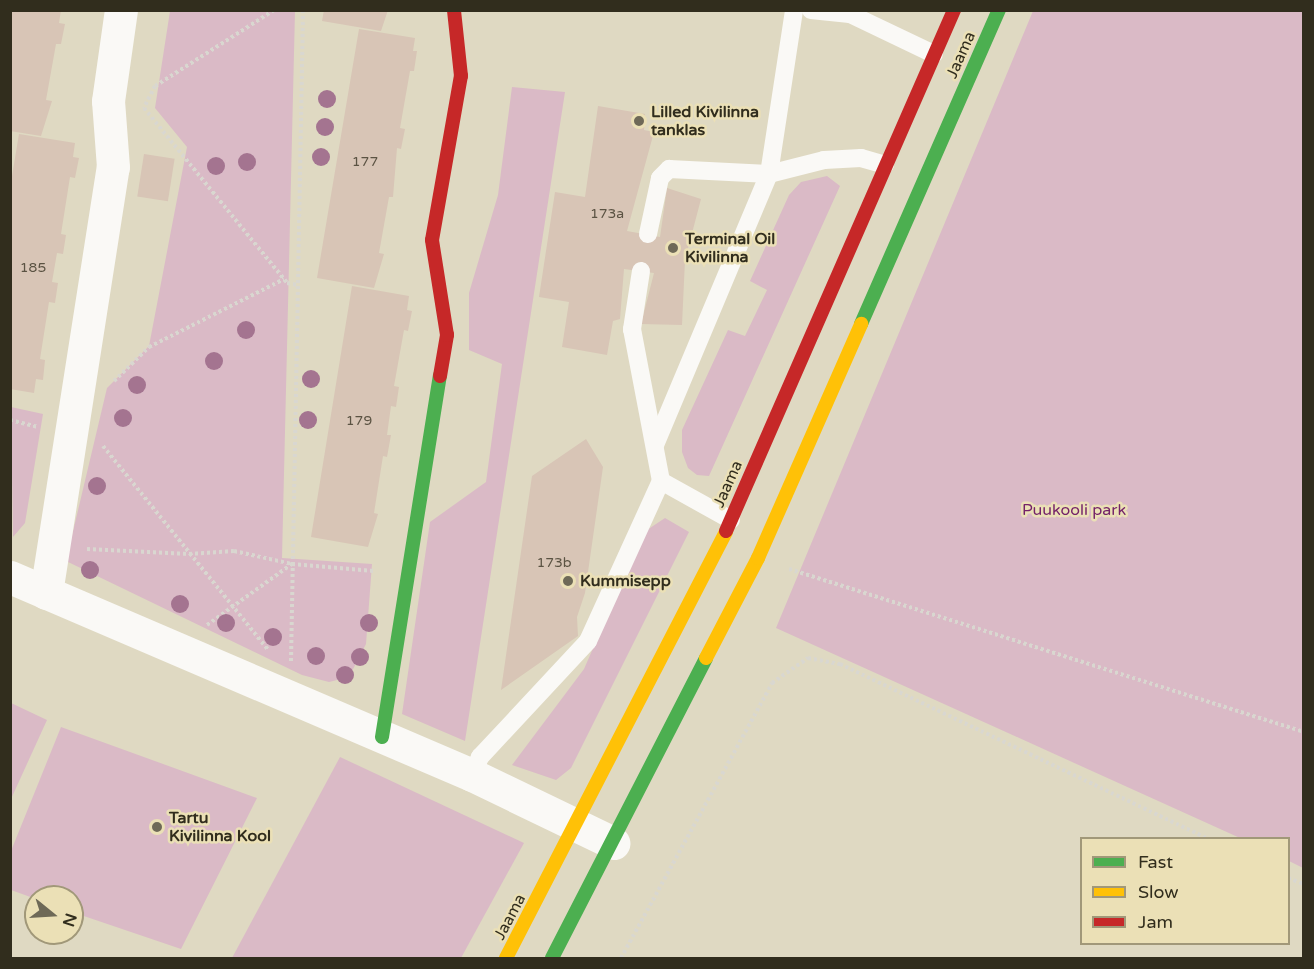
<!DOCTYPE html>
<style>
body{margin:0}
#map{position:relative;width:1314px;height:969px;overflow:hidden;background:#dfd9c2;font-family:"Varela Round",sans-serif}
div>[style]{position:absolute}
.green>*{inset:0;background:#dabac6}
.building>*{inset:0;background:#d8c5b6;transform-origin:0 0}
.path>*{height:4px;margin-top:-2px;transform-origin:0;background:repeating-linear-gradient(90deg,#d9d7d0 0 3px,transparent 0 6px)}
.lane>*{height:18px;margin:-9px;padding:0 9px;transform-origin:9px;border-radius:9px;background:#faf9f6}
.street>*{height:33px;margin:-16.5px;padding:0 16.5px;transform-origin:16.5px;border-radius:16.5px;background:#faf9f6}
.fast>*{height:14px;margin:-7px;padding:0 7px;transform-origin:7px;border-radius:7px;background:#4caf50}
.slow>*{height:14px;margin:-7px;padding:0 7px;transform-origin:7px;border-radius:7px;background:#ffc107}
.jam>*{height:14px;margin:-7px;padding:0 7px;transform-origin:7px;border-radius:7px;background:#c62828}
.trees>*{width:18px;height:18px;margin:-9px;border-radius:50%;background:#a47490}
.dots>*{width:16px;height:16px;translate:-50% -50%;box-sizing:border-box;border:3px solid #ebe0b6;border-radius:50%}
span{translate:-50% -50%;white-space:nowrap;text-align:center;line-height:1.15;-webkit-text-stroke:5px #ebe0b6;paint-order:stroke}
.number-label{font-size:14px;color:#5b5343}
.number-label span{-webkit-text-stroke-width:0}
.street-label{font-size:16px;color:#312d1d}
.poi-label{font-size:16px;color:#312d1d;font-weight:700}
.left{translate:0 -50%;text-align:left}
.park-label{font-size:16px;color:#742268}
.frame{position:absolute;inset:0;border:12px solid #312d1d;pointer-events:none}
.legend{position:absolute;left:1080px;top:837px;width:210px;height:108px;box-sizing:border-box;background:#ebe0b6;border:2px solid #a19879;margin:0;padding:8px 10px;list-style:none;font-size:18px;color:#312d1d}
.legend li{display:flex;align-items:center;gap:12px;height:30px}
.legend b{width:30px;border:2px solid #a19879}
.north{position:absolute;left:24px;top:885px;width:60px;height:60px;box-sizing:border-box;background:#ebe0b6;border:2px solid #a19879;border-radius:50%;rotate:108deg;font-size:16px;font-weight:700;line-height:24px;text-align:center;color:#312d1d}
.north::after{content:'';display:block;margin:auto;width:21px;height:27px;background:#6e6957;clip-path:polygon(50% 0,100% 100%,50% 72%,0 100%)}
</style>
<div id="map">
<div class="green">
<i style="clip-path:polygon(170px 11px,295px 11px,282px 558px,372px 564px,366px 644px,349px 677px,329px 682px,302px 675px,66px 561px,107px 388px,149px 346px,187px 147px,155px 108px)"></i>
<i style="clip-path:polygon(1033px 11px,1303px 11px,1303px 868px,1289px 861px,1288px 838px,1240px 838px,776px 628px)"></i>
<i style="clip-path:polygon(512px 87px,565px 92px,465px 741px,402px 714px,430px 522px,486px 482px,502px 364px,469px 350px,469px 293px,498px 195px)"></i>
<i style="clip-path:polygon(827px 176px,840px 186px,709px 476px,697px 475px,688px 468px,682px 452px,682px 430px,728px 330px,745px 336px,767px 290px,750px 281px,789px 195px,801px 182px)"></i>
<i style="clip-path:polygon(11px 407px,43px 414px,25px 523px,13px 537px)"></i>
<i style="clip-path:polygon(665px 518px,689px 532px,571px 768px,556px 780px,512px 765px,584px 669px,644px 532px)"></i>
<i style="clip-path:polygon(11px 703px,47px 720px,11px 799px,10px 799px)"></i>
<i style="clip-path:polygon(61px 727px,257px 798px,181px 949px,72px 912px,72px 897px,36px 899px,11px 890px,11px 851px)"></i>
<i style="clip-path:polygon(340px 757px,524px 843px,461px 958px,232px 958px)"></i>
</div>
<div class="building">
<i style="clip-path:polygon(10px 10px,61px 10px,59px 23px,65px 24px,61px 44px,56px 44px,46px 100px,52px 101px,41px 136px,10px 131px)"></i>
<i style="clip-path:polygon(324px 10px,388px 10px,381px 31px,322px 21px)"></i>
<i style="clip-path:polygon(359px 29px,415px 38px,413px 51px,417px 51px,414px 71px,410px 71px,400px 128px,405px 129px,401px 149px,397px 148px,393px 197px,389px 197px,379px 253px,384px 254px,374px 288px,317px 278px)"></i>
<i style="clip-path:polygon(598px 106px,645px 114px,644px 130px,654px 132px,627px 231px,660px 237px,667px 188px,701px 199px,685px 260px,682px 325px,641px 324px,654px 273px,624px 269px,620px 319px,613px 321px,607px 355px,562px 347px,569px 302px,539px 297px,555px 192px,585px 197px)"></i>
<i style="clip-path:polygon(19px 134px,75px 143px,73px 157px,79px 158px,75px 178px,70px 177px,61px 234px,66px 235px,63px 254px,57px 253px,52px 282px,58px 283px,55px 303px,49px 302px,40px 359px,45px 360px,43px 380px,36px 379px,34px 393px,10px 389px,10px 188px)"></i>
<i style="left:144px;top:154px;width:31px;height:43px;rotate:9deg"></i>
<i style="clip-path:polygon(352px 286px,409px 296px,407px 310px,412px 311px,408px 331px,404px 330px,394px 386px,399px 387px,396px 407px,391px 406px,387px 435px,391px 435px,387px 457px,383px 456px,374px 513px,378px 514px,368px 547px,311px 537px)"></i>
<i style="clip-path:polygon(586px 439px,603px 467px,585px 593px,577px 617px,578px 636px,501px 690px,532px 476px)"></i>
</div>
<div class="path">
<i style="left:274px;top:10px;width:141px;rotate:147.4deg"></i>
<i style="left:155px;top:86px;width:25px;rotate:117deg"></i>
<i style="left:144px;top:108px;width:226px;rotate:50.7deg"></i>
<i style="left:287px;top:283px;width:11px;rotate:10deg"></i>
<i style="left:114px;top:381px;width:49px;rotate:-44.2deg"></i>
<i style="left:149px;top:347px;width:151px;rotate:-26.7deg"></i>
<i style="left:10px;top:420px;width:29px;rotate:14deg"></i>
<i style="left:103px;top:446px;width:262px;rotate:51deg"></i>
<i style="left:87px;top:549px;width:102px;rotate:2.8deg"></i>
<i style="left:189px;top:554px;width:45px;rotate:-3.8deg"></i>
<i style="left:234px;top:551px;width:59px;rotate:12.6deg"></i>
<i style="left:789px;top:569px;width:540px;rotate:17.56deg"></i>
<i style="left:207px;top:625px;width:105px;rotate:-35.7deg"></i>
<i style="left:292px;top:564px;width:82px;rotate:4.9deg"></i>
<i style="left:291px;top:661px;width:651px;rotate:-88.94deg"></i>
<i style="left:1288px;top:878px;width:17px;rotate:21deg"></i>
<i style="left:621px;top:958px;width:314px;rotate:-61.2deg"></i>
<i style="left:772px;top:683px;width:44px;rotate:-34.8deg"></i>
<i style="left:808px;top:658px;width:33px;rotate:11deg"></i>
<i style="left:840px;top:664px;width:405px;rotate:25.4deg"></i>
</div>
<div class="lane">
<i style="left:811px;top:10px;width:39px;rotate:6deg"></i>
<i style="left:850px;top:14px;width:93px;rotate:25.5deg"></i>
<i style="left:648px;top:234px;width:57px;rotate:-77.9deg"></i>
<i style="left:660px;top:178px;width:13px;rotate:-45deg"></i>
<i style="left:669px;top:169px;width:100px;rotate:2.9deg"></i>
<i style="left:769px;top:174px;width:57px;rotate:-14.3deg"></i>
<i style="left:824px;top:160px;width:37px;rotate:-3deg"></i>
<i style="left:861px;top:158px;width:25px;rotate:16deg"></i>
<i style="left:641px;top:271px;width:59px;rotate:98.8deg"></i>
<i style="left:632px;top:329px;width:155px;rotate:79.2deg"></i>
<i style="left:661px;top:481px;width:80px;rotate:29.1deg"></i>
<i style="left:655px;top:445px;width:294px;rotate:-67.2deg"></i>
<i style="left:769px;top:174px;width:166px;rotate:-81.3deg"></i>
<i style="left:472px;top:775px;width:20px;rotate:-66deg"></i>
<i style="left:480px;top:757px;width:158px;rotate:-47deg"></i>
<i style="left:588px;top:641px;width:176px;rotate:-65.5deg"></i>
</div>
<div class="street">
<i style="left:10px;top:577px;width:503px;rotate:23.2deg"></i>
<i style="left:472px;top:775px;width:157px;rotate:25.7deg"></i>
<i style="left:46px;top:593px;width:431px;rotate:-81.1deg"></i>
<i style="left:113px;top:167px;width:66px;rotate:-94.3deg"></i>
<i style="left:108px;top:101px;width:92px;rotate:-81.9deg"></i>
</div>
<div class="fast">
<i style="left:861px;top:324px;width:343px;rotate:-66.3deg"></i>
<i style="left:382px;top:737px;width:366px;rotate:-80.9deg"></i>
<i style="left:552px;top:958px;width:337px;rotate:-62.8deg"></i>
</div>
<div class="slow">
<i style="left:706px;top:658px;width:113px;rotate:-62.5deg"></i>
<i style="left:758px;top:558px;width:256px;rotate:-66.2deg"></i>
<i style="left:506px;top:958px;width:480px;rotate:-62.7deg"></i>
</div>
<div class="jam">
<i style="left:440px;top:376px;width:42px;rotate:-80.3deg"></i>
<i style="left:447px;top:335px;width:96px;rotate:-99deg"></i>
<i style="left:432px;top:240px;width:167px;rotate:-80deg"></i>
<i style="left:461px;top:76px;width:66px;rotate:-96.1deg"></i>
<i style="left:726px;top:531px;width:569px;rotate:-66.36deg"></i>
</div>
<div class="trees">
<i style="left:327px;top:99px"></i>
<i style="left:325px;top:127px"></i>
<i style="left:321px;top:157px"></i>
<i style="left:247px;top:162px"></i>
<i style="left:216px;top:166px"></i>
<i style="left:246px;top:330px"></i>
<i style="left:214px;top:361px"></i>
<i style="left:311px;top:379px"></i>
<i style="left:137px;top:385px"></i>
<i style="left:123px;top:418px"></i>
<i style="left:308px;top:420px"></i>
<i style="left:97px;top:486px"></i>
<i style="left:90px;top:570px"></i>
<i style="left:180px;top:604px"></i>
<i style="left:226px;top:623px"></i>
<i style="left:369px;top:623px"></i>
<i style="left:273px;top:637px"></i>
<i style="left:316px;top:656px"></i>
<i style="left:360px;top:657px"></i>
<i style="left:345px;top:675px"></i>
</div>
<div class="dots">
<i style="left:639px;top:121px;background:#6e6957"></i>
<i style="left:673px;top:248px;background:#6e6957"></i>
<i style="left:568px;top:581px;background:#6e6957"></i>
<i style="left:157px;top:827px;background:#6e6957"></i>
</div>
<div class="number-label">
<span style="left:365px;top:162px">177</span>
<span style="left:607px;top:214px">173a</span>
<span style="left:33px;top:268px">185</span>
<span style="left:359px;top:421px">179</span>
<span style="left:554px;top:563px">173b</span>
</div>
<div class="street-label">
<span style="left:961px;top:55px;rotate:-66deg">Jaama</span>
<span style="left:728px;top:484px;rotate:-66deg">Jaama</span>
<span style="left:510px;top:917px;rotate:-62deg">Jaama</span>
</div>
<div class="poi-label">
<span class="left" style="left:651px;top:121px">Lilled Kivilinna<br>tanklas</span>
<span class="left" style="left:685px;top:248px">Terminal Oil<br>Kivilinna</span>
<span class="left" style="left:580px;top:581px">Kummisepp</span>
<span class="left" style="left:169px;top:827px">Tartu<br>Kivilinna Kool</span>
</div>
<div class="park-label">
<span style="left:1074px;top:510px">Puukooli park</span>
</div>
<div class="frame"></div>
<ul class="legend">
<li><b style="height:8px;background:#4caf50"></b>Fast</li>
<li><b style="height:8px;background:#ffc107"></b>Slow</li>
<li><b style="height:8px;background:#c62828"></b>Jam</li>
</ul>
<div class="north">N</div>
</div>
